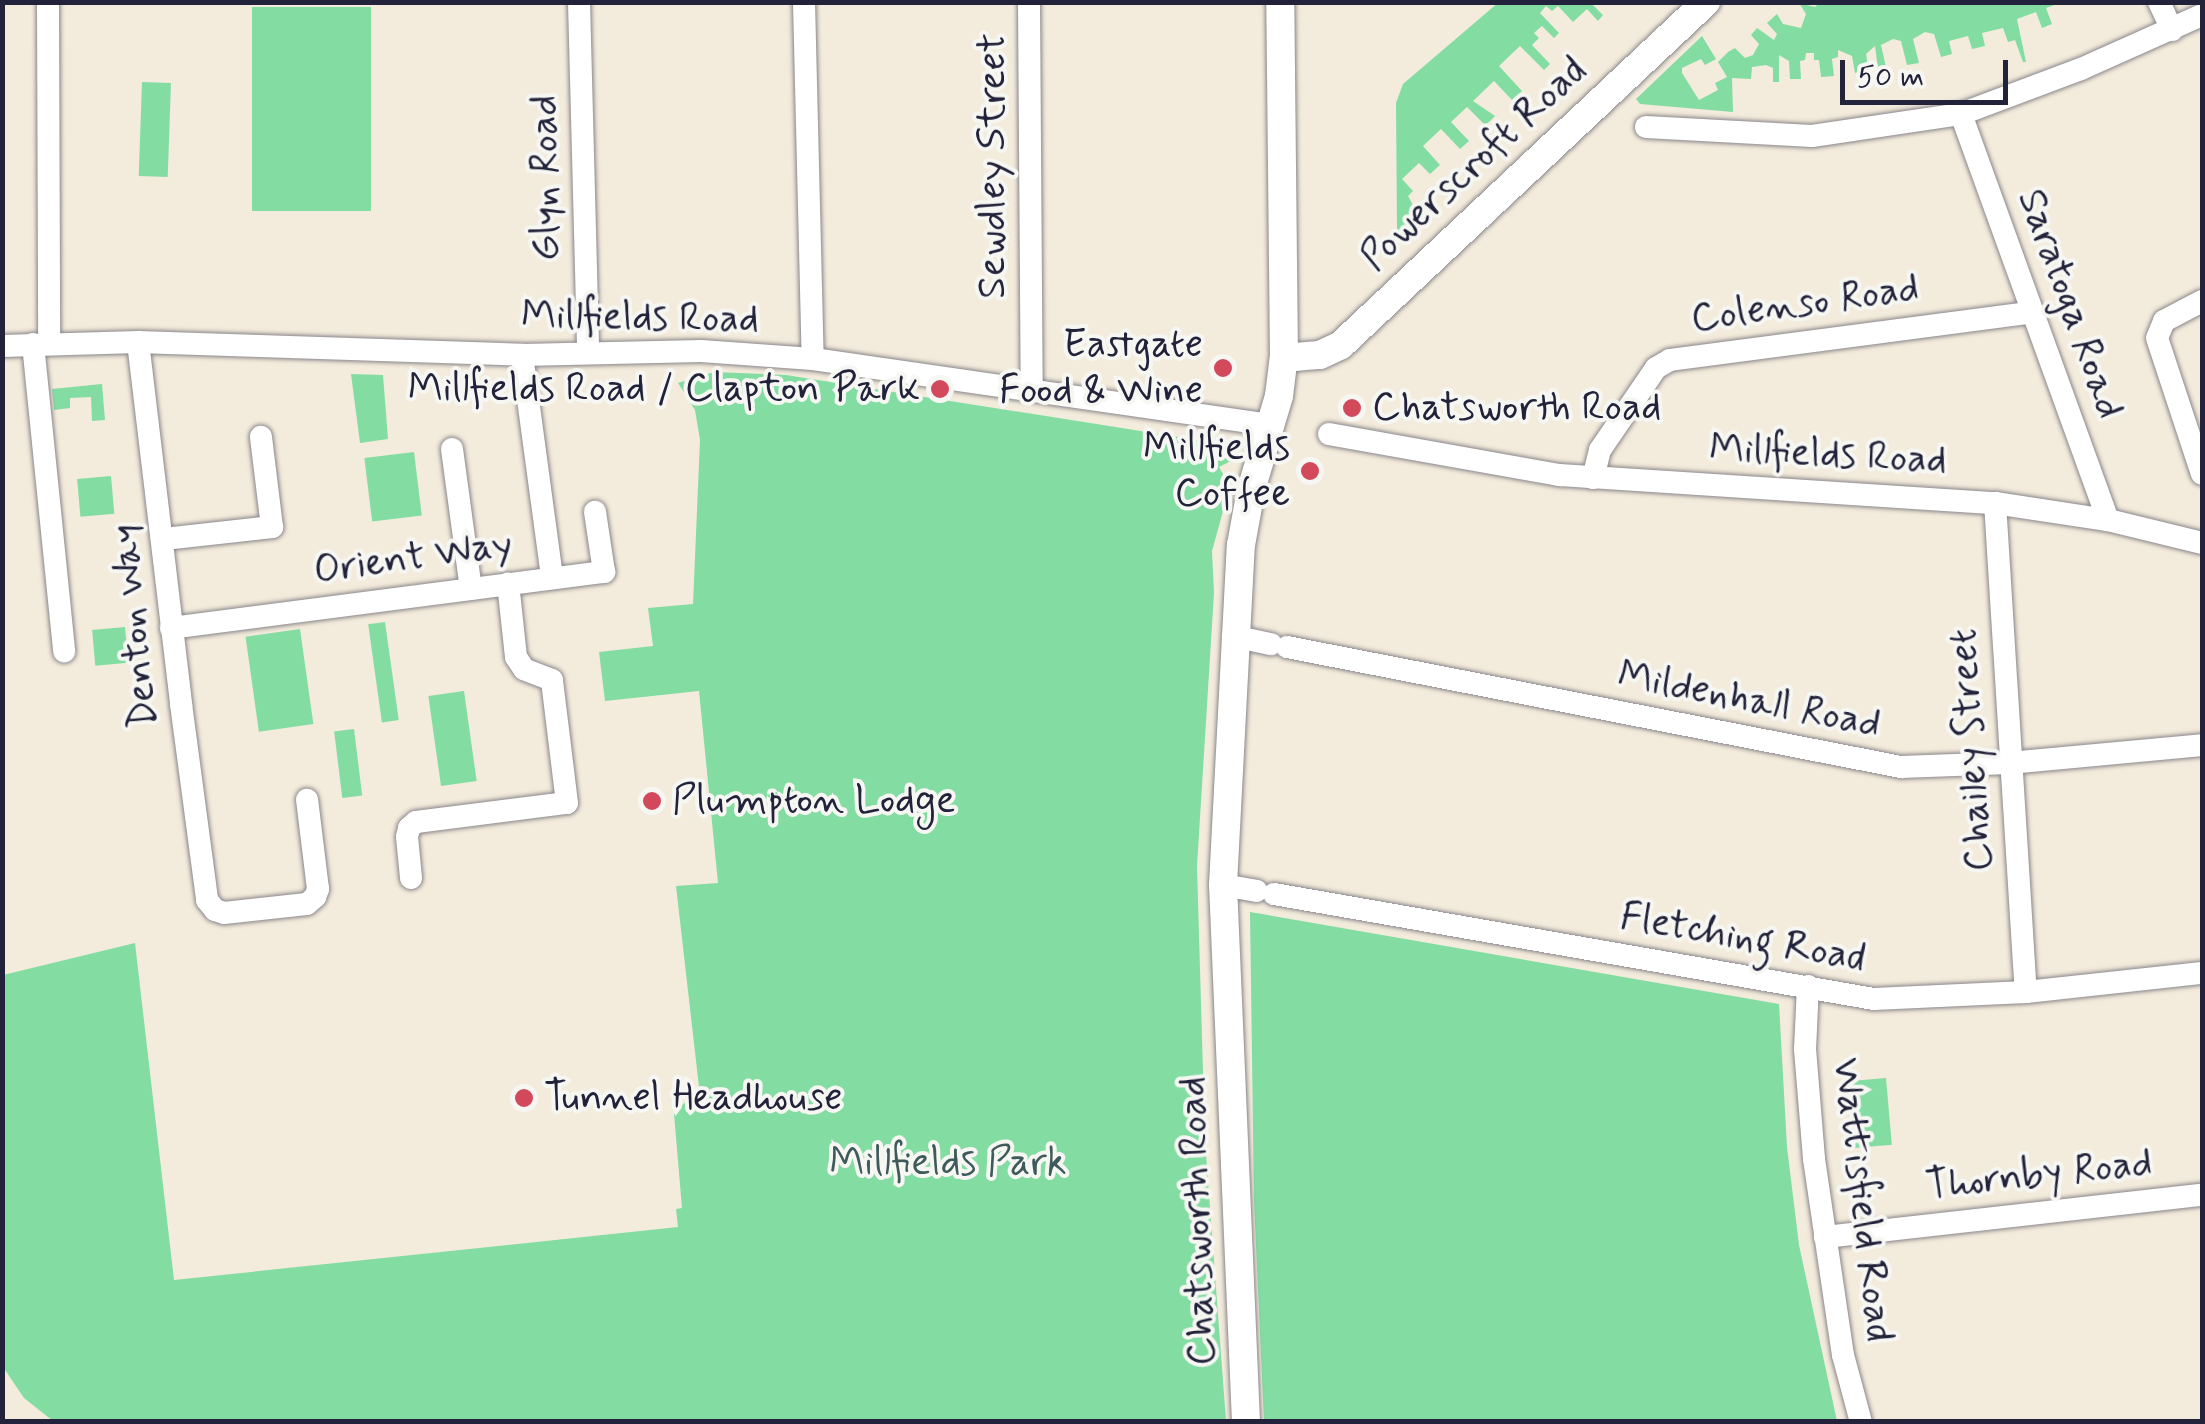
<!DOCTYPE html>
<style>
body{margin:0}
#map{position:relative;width:2205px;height:1424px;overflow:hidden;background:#f3ebdb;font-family:Mynerve,sans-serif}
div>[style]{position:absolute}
.green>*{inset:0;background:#83dda3;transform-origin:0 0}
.roads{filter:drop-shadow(0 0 2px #8a868b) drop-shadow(0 0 2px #8a868b)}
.minor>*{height:22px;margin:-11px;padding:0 11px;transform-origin:11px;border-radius:11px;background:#fff}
.tertiary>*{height:28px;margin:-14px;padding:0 14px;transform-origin:14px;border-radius:14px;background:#fff}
.dots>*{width:28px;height:28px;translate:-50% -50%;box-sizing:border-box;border:5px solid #f6f6f2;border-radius:50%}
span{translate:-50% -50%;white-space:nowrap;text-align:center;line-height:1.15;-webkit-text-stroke:8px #f6f6f2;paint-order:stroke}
.street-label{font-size:40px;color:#22223b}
.poi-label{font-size:40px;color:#22223b}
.right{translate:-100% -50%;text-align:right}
.left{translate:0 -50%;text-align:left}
.park-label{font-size:40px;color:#3f5a5a}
.frame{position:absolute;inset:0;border:5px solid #22223b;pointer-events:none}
.scale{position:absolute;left:1840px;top:60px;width:168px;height:45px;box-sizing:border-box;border:5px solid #22223b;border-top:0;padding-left:12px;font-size:30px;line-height:35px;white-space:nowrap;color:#22223b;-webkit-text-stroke:8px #f6f6f2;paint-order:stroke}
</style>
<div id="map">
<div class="green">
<i style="clip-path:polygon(1499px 2px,1591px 3px,1603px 15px,1598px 21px,1587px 9px,1573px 22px,1558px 6px,1552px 11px,1546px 6px,1540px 13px,1559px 33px,1554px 38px,1542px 26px,1534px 33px,1539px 38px,1532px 45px,1550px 64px,1544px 70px,1520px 46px,1499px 66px,1522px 91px,1512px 100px,1494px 81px,1473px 101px,1495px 116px,1490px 121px,1485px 125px,1467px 107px,1451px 122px,1469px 141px,1460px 149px,1441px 129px,1423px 146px,1440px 165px,1430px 174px,1419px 163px,1402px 179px,1413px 191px,1408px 196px,1419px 216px,1409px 225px,1418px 235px,1409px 244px,1397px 231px,1396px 103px,1403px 84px)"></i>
<i style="clip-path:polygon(1819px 3px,1823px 4px,2060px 3px,2046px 8px,2052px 24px,2042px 28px,2036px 12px,2017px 19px,2026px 62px,2023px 62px,2015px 40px,2008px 42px,2003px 28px,1982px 33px,1985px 46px,1972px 49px,1968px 36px,1949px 41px,1952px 54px,1941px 57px,1934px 34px,1925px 32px,1913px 39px,1919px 63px,1907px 65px,1901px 41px,1893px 39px,1881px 45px,1886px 67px,1878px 69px,1875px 46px,1866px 54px,1869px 71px,1855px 73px,1852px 56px,1838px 50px,1838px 57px,1832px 59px,1834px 76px,1821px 77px,1819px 60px,1814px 60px,1814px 53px,1806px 53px,1805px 60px,1800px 61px,1801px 79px,1790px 79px,1789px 61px,1779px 55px,1779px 82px,1773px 82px,1773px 68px,1766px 65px,1752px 67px,1751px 79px,1732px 78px,1733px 112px,1640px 104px,1636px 99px,1702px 36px,1716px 59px,1705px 65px,1701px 59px,1682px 68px,1682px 73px,1699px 100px,1718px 90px,1715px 83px,1727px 77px,1718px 62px,1728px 52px,1735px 48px,1745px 58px,1753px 55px,1759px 44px,1751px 35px,1757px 28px,1774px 40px,1777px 34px,1767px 23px,1777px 14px,1783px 24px,1801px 28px,1806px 14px,1799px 3px,1815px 7px)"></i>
<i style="left:252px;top:7px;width:119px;height:204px"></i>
<i style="left:142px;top:82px;width:29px;height:94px;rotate:2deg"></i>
<i style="clip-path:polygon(714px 372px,786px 375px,1229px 445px,1235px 459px,1219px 467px,1230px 486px,1212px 551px,1214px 593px,1197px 866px,1205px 1141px,1226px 1421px,53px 1421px,24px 1398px,3px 1367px,3px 975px,135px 943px,174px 1280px,678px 1227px,676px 1209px,682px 1208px,674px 1114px,699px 1087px,676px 886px,718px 883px,699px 691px,605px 701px,599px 652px,653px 646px,648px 608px,693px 604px,700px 440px,695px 410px,678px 383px)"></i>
<i style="clip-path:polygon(351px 374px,383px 375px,388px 439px,360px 443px)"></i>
<i style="clip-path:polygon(102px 384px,105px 420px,92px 421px,91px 397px,70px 398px,70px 408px,54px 410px,52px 389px)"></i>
<i style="left:414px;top:452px;width:64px;height:50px;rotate:83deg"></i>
<i style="left:111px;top:476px;width:38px;height:34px;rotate:85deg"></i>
<i style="left:385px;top:622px;width:99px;height:17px;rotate:82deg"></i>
<i style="left:125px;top:627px;width:36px;height:33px;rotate:85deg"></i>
<i style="left:300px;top:629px;width:96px;height:55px;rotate:82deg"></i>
<i style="left:464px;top:691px;width:91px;height:36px;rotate:82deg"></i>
<i style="left:354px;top:729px;width:67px;height:20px;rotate:83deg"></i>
<i style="clip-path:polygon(1250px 912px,1779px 1004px,1787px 1147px,1799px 1245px,1837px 1421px,1264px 1421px,1254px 1202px)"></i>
<i style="left:1886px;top:1078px;width:67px;height:38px;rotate:85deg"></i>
</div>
<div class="roads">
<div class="minor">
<i style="left:48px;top:2px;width:341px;rotate:89.8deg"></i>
<i style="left:579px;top:2px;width:350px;rotate:88.5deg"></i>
<i style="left:804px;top:2px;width:357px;rotate:88.6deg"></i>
<i style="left:1029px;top:2px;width:387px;rotate:89.6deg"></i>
<i style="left:2159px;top:2px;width:31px;rotate:65deg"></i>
<i style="left:1961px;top:114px;width:432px;rotate:70.1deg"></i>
<i style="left:1646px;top:127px;width:166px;rotate:3.1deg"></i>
<i style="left:1812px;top:136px;width:151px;rotate:-8.4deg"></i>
<i style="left:1961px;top:114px;width:128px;rotate:-20.6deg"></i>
<i style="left:2081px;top:69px;width:133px;rotate:-24.1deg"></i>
<i style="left:2202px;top:301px;width:43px;rotate:152.2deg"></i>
<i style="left:2164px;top:321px;width:18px;rotate:112deg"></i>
<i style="left:2157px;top:338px;width:143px;rotate:71.7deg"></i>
<i style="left:138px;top:342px;width:365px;rotate:83.2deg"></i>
<i style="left:181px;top:704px;width:198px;rotate:82.4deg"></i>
<i style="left:207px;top:900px;width:13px;rotate:51deg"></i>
<i style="left:215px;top:910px;width:9px;rotate:18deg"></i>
<i style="left:224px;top:913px;width:83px;rotate:-6.2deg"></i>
<i style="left:307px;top:904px;width:11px;rotate:-41deg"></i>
<i style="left:315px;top:897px;width:9px;rotate:-69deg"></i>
<i style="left:318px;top:889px;width:90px;rotate:-97deg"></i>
<i style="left:33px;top:344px;width:309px;rotate:84.2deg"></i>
<i style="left:2px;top:346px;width:136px;rotate:-1.7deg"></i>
<i style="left:138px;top:342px;width:384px;rotate:1.9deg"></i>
<i style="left:522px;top:355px;width:179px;rotate:-1.3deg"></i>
<i style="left:701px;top:351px;width:112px;rotate:4.1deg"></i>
<i style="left:813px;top:359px;width:463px;rotate:8.2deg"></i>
<i style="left:522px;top:355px;width:225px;rotate:82.3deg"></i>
<i style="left:1329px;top:434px;width:234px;rotate:10.1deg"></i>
<i style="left:1559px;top:475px;width:437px;rotate:3.7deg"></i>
<i style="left:1995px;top:503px;width:114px;rotate:8.6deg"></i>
<i style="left:2108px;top:520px;width:97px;rotate:13.7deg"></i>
<i style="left:452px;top:449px;width:141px;rotate:82.3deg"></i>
<i style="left:1593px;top:478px;width:29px;rotate:-76deg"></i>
<i style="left:1600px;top:450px;width:99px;rotate:-55.7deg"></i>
<i style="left:1656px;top:368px;width:16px;rotate:-30deg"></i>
<i style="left:1670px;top:360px;width:366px;rotate:-7.5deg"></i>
<i style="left:1995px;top:503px;width:490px;rotate:86.4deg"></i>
<i style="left:164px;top:539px;width:109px;rotate:-6.3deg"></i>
<i style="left:272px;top:527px;width:91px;rotate:-97deg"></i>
<i style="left:171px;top:628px;width:437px;rotate:-7.4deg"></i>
<i style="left:604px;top:572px;width:61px;rotate:-98.5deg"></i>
<i style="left:1233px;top:636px;width:39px;rotate:12deg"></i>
<i style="left:1287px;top:647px;width:626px;rotate:11.06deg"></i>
<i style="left:1901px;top:767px;width:108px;rotate:-2.1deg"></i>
<i style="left:2009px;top:763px;width:194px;rotate:-5.3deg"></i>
<i style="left:411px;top:878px;width:41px;rotate:-95.6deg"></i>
<i style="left:407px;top:837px;width:9px;rotate:-77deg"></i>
<i style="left:409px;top:828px;width:9px;rotate:-41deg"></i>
<i style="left:416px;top:822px;width:152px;rotate:-7.2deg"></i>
<i style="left:567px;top:803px;width:124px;rotate:-97deg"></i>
<i style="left:552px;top:680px;width:30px;rotate:-159deg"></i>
<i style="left:524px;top:669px;width:14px;rotate:-124deg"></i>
<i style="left:516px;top:657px;width:74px;rotate:-96.2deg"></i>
<i style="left:1223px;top:885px;width:34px;rotate:10deg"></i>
<i style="left:1274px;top:894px;width:609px;rotate:9.93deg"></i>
<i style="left:1874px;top:999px;width:152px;rotate:-2.6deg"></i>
<i style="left:2026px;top:992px;width:177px;rotate:-6.2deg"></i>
<i style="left:1808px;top:986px;width:63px;rotate:92.7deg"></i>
<i style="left:1805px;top:1049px;width:110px;rotate:85.3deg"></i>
<i style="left:1814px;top:1159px;width:198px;rotate:81.6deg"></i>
<i style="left:1843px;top:1355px;width:69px;rotate:75deg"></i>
<i style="left:1825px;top:1237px;width:379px;rotate:-6.4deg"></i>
</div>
<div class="tertiary">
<i style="left:1284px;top:358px;width:36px;rotate:-5deg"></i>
<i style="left:1320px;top:355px;width:23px;rotate:-25deg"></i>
<i style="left:1341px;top:345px;width:501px;rotate:-43.22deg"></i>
<i style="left:1246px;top:1422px;width:537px;rotate:-92.45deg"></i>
<i style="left:1223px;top:885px;width:340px;rotate:-87deg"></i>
<i style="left:1241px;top:545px;width:56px;rotate:-79.7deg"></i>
<i style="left:1251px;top:490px;width:98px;rotate:-73.4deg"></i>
<i style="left:1279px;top:396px;width:38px;rotate:-83deg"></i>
<i style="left:1284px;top:358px;width:356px;rotate:-90.6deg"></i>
</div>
</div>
<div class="dots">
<i style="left:1223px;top:368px;background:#d1495b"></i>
<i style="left:940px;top:389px;background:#d1495b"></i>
<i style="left:1352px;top:408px;background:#d1495b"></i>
<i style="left:1310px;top:471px;background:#d1495b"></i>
<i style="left:652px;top:801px;background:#d1495b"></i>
<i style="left:524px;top:1098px;background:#d1495b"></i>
</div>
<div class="street-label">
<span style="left:1474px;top:164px;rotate:-43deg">Powerscroft Road</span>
<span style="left:993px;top:166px;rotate:-90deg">Sewdley Street</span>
<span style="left:546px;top:178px;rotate:-91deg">Glyn Road</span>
<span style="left:1805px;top:304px;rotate:-8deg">Colenso Road</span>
<span style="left:2070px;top:304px;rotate:70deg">Saratoga Road</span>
<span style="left:640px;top:318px;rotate:1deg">Millfields Road</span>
<span style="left:1828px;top:455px;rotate:3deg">Millfields Road</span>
<span style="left:413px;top:558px;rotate:-8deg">Orient Way</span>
<span style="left:135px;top:626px;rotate:-96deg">Denton Way</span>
<span style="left:1749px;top:700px;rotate:11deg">Mildenhall Road</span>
<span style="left:1972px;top:750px;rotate:-94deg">Chailey Street</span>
<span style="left:1743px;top:938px;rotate:10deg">Fletching Road</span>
<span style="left:2039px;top:1175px;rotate:-6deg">Thornby Road</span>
<span style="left:1862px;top:1200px;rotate:83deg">Wattisfield Road</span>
<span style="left:1198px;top:1221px;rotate:-92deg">Chatsworth Road</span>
</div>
<div class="poi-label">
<span class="right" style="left:1203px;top:368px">Eastgate<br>Food &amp; Wine</span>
<span class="right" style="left:920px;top:389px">Millfields Road / Clapton Park</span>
<span class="left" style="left:1372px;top:408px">Chatsworth Road</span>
<span class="right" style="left:1290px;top:471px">Millfields<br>Coffee</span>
<span class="left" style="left:672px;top:801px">Plumpton Lodge</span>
<span class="left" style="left:544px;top:1098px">Tunnel Headhouse</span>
</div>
<div class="park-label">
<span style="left:948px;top:1163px">Millfields Park</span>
</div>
<div class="frame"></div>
<div class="scale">50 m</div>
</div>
